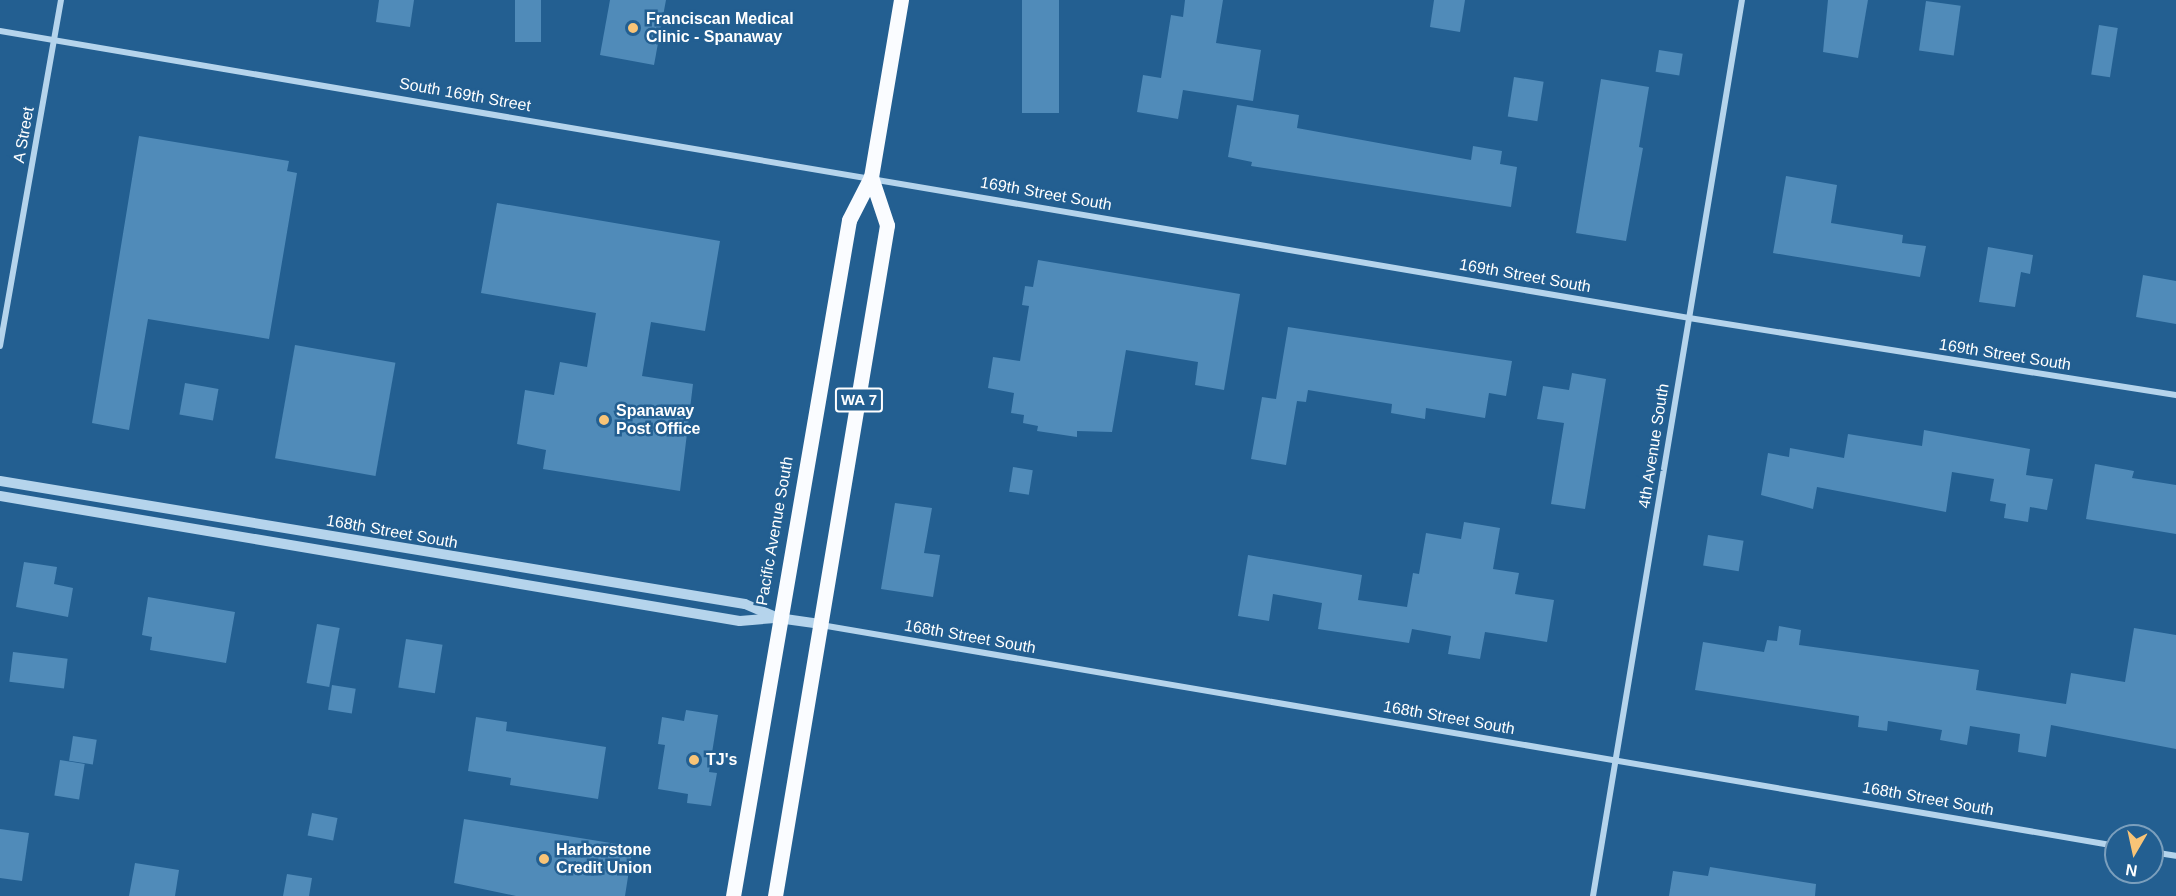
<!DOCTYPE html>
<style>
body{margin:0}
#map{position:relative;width:2176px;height:896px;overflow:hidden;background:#235f91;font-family:Helvetica,sans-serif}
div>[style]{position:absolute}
.building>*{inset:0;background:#508bb9;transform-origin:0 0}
.minor>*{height:6px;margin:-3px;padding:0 3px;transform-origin:3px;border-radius:3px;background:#b5d4ec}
.tertiary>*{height:10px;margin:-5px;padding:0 5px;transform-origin:5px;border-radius:5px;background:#b5d4ec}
.primary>*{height:15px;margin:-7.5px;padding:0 7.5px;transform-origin:7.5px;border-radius:7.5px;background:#fafcff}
.dots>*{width:16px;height:16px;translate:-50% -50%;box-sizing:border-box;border:3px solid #235f91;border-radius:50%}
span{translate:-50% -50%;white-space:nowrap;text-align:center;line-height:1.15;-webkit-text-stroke:5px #235f91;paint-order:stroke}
.shield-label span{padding:2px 4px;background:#235f91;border:2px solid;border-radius:4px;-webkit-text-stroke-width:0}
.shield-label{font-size:15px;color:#fff;font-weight:700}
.poi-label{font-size:16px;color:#fff;font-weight:700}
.left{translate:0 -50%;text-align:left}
.street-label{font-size:16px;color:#fff}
.north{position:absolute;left:2104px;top:824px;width:60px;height:60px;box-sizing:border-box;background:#235f91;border:2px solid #7b9fbd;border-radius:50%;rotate:189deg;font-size:16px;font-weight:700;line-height:24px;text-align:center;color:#fff}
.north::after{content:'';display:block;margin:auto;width:21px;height:27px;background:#f8c477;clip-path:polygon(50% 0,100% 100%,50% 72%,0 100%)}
</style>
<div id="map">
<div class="building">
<i style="clip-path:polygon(379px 0,414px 0,410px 27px,376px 22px)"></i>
<i style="left:515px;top:0;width:26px;height:42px"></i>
<i style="clip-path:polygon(610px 0,666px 0,654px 65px,600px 55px)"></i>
<i style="left:1022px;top:0;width:37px;height:113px"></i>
<i style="clip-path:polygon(1185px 0,1223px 0,1216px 43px,1261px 50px,1253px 101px,1183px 90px,1178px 119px,1137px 112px,1143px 75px,1161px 78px,1171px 15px,1183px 17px)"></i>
<i style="clip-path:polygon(1434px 0,1465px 0,1460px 32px,1430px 27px)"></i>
<i style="clip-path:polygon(1828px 0,1868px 0,1858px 58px,1823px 52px)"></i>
<i style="left:1926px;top:1px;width:35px;height:50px;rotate:8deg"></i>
<i style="left:2099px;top:25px;width:19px;height:50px;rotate:9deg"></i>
<i style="left:1659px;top:50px;width:24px;height:22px;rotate:9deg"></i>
<i style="left:1514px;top:77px;width:30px;height:40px;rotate:9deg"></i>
<i style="clip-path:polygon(1601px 79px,1649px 87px,1639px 147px,1643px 148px,1626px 241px,1576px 233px)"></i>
<i style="clip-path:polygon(1237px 105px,1299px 115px,1297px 128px,1471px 160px,1473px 146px,1502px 151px,1500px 164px,1517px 167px,1511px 207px,1251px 166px,1252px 162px,1228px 157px)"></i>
<i style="clip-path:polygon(139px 136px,289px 161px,287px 171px,297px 173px,269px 339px,148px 319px,129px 430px,92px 423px)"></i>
<i style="clip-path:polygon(1786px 176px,1837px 185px,1831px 223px,1903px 235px,1902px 243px,1926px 246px,1920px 277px,1773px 253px)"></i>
<i style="clip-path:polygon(497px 203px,720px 241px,705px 331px,651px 322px,642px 376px,693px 384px,680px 491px,543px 469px,546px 450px,517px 444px,525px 390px,554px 395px,560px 362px,587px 367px,596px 313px,481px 293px)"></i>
<i style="clip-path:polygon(1988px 247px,2033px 255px,2030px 274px,2021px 272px,2015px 307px,1979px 302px)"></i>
<i style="clip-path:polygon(1038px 260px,1240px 294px,1224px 390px,1195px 385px,1198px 362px,1126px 350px,1112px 432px,1077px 431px,1077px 437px,1037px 431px,1038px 426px,1023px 423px,1024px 415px,1011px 413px,1014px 393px,988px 388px,993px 357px,1020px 361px,1029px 306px,1022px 305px,1025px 286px,1033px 287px)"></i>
<i style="clip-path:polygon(2143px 275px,2176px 281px,2176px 324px,2136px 317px)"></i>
<i style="clip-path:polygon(1288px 327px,1512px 361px,1506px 396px,1489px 393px,1485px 418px,1426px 408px,1425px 419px,1391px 413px,1392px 404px,1308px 390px,1306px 402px,1297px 401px,1286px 465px,1251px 459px,1262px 397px,1276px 399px)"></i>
<i style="left:295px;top:345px;width:102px;height:115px;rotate:10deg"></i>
<i style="clip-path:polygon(1572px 373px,1606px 379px,1585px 509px,1551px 504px,1564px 423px,1537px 419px,1543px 386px,1569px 390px)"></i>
<i style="left:185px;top:383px;width:34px;height:32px;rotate:10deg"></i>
<i style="clip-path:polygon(1924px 430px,2030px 449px,2026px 475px,2053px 479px,2047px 510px,2030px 507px,2028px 522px,2004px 518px,2006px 504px,1990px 501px,1994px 479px,1952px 472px,1946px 512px,1817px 487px,1813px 509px,1761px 495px,1768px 453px,1789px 457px,1790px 448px,1844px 458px,1848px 434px,1922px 446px)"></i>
<i style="clip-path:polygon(2095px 464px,2134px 471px,2132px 478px,2176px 485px,2176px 534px,2086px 519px)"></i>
<i style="left:1013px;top:467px;width:20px;height:25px;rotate:9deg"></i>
<i style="clip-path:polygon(895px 503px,932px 508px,924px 553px,940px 555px,933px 597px,881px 589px)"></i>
<i style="clip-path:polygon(1464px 522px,1500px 528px,1493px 569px,1519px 573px,1515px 594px,1554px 600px,1547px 642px,1485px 632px,1480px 659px,1448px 654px,1451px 636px,1412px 629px,1409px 643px,1318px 629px,1322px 603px,1273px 594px,1269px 621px,1238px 616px,1248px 555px,1362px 575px,1358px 600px,1407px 607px,1413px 573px,1419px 574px,1426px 533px,1461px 539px)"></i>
<i style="left:1708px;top:535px;width:36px;height:31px;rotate:9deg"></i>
<i style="clip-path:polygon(24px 562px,57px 567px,54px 584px,73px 588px,68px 617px,16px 607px)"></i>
<i style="clip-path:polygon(148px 597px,235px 612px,226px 663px,150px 650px,152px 637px,142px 635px)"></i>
<i style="left:317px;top:624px;width:23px;height:60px;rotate:10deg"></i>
<i style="clip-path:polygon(1779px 626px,1801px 630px,1799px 645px,1979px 670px,1976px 690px,2066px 704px,2071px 673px,2125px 682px,2134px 628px,2176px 635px,2176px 749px,2051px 725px,2046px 757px,2018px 752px,2020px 734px,1970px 726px,1967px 745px,1940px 740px,1942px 730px,1888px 721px,1887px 731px,1858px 727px,1859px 716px,1695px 690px,1703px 642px,1764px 652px,1767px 640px,1777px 641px)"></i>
<i style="left:406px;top:639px;width:37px;height:49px;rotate:9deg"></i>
<i style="left:13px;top:652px;width:55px;height:30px;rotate:7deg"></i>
<i style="left:332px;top:685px;width:24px;height:25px;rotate:9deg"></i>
<i style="clip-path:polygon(686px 710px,718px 715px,709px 772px,717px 773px,711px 806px,687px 803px,688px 794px,658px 789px,665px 745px,658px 744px,662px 717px,684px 721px)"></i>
<i style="clip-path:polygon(476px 717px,507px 722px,506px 731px,606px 747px,598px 799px,510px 785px,511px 778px,468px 771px)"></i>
<i style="left:73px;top:736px;width:24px;height:25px;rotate:9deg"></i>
<i style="left:60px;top:760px;width:25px;height:36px;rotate:9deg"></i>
<i style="left:312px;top:813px;width:26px;height:23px;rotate:11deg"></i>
<i style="clip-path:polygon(464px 819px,623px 845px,622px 849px,632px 851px,625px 896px,516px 896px,454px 883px)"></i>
<i style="clip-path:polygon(0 829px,29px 833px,22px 881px,0 878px)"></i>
<i style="clip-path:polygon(135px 863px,179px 870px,175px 896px,129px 896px)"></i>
<i style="clip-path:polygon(1710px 867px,1816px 884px,1815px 896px,1669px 896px,1673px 871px,1708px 876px)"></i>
<i style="clip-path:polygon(287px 874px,312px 878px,309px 896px,283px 896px)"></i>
</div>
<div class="minor">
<i style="left:0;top:31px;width:1713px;rotate:9.64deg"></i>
<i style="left:1689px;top:318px;width:493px;rotate:9deg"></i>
<i style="left:0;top:346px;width:351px;rotate:-80deg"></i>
<i style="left:821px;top:625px;width:1314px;rotate:9.68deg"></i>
<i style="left:2152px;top:852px;width:24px;rotate:9deg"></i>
<i style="left:1593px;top:896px;width:908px;rotate:-80.56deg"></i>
</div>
<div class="tertiary">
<i style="left:0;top:481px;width:755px;rotate:9.38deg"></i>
<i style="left:745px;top:604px;width:33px;rotate:23deg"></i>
<i style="left:0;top:496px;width:750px;rotate:9.59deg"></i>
<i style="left:740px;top:621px;width:38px;rotate:-5deg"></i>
<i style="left:778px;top:618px;width:42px;rotate:8.1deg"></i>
</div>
<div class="primary">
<i style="left:733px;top:896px;width:686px;rotate:-80.26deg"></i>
<i style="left:849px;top:220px;width:48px;rotate:-62.9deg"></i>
<i style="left:871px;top:177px;width:180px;rotate:-80.4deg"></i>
<i style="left:775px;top:896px;width:680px;rotate:-80.52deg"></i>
<i style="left:887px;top:225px;width:51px;rotate:-108.4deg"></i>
</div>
<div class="dots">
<i style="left:633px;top:28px;background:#f8c477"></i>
<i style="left:604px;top:420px;background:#f8c477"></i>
<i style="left:694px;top:760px;background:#f8c477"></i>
<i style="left:544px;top:859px;background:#f8c477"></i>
</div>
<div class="shield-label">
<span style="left:859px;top:400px">WA 7</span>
</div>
<div class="poi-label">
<span class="left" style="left:646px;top:28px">Franciscan Medical<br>Clinic - Spanaway</span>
<span class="left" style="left:616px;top:420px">Spanaway<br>Post Office</span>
<span class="left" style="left:706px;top:760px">TJ's</span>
<span class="left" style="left:556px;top:859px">Harborstone<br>Credit Union</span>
</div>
<div class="street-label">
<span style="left:465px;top:95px;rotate:10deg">South 169th Street</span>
<span style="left:24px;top:135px;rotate:-80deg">A Street</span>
<span style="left:1046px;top:194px;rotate:10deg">169th Street South</span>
<span style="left:1525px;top:276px;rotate:10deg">169th Street South</span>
<span style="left:2005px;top:355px;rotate:9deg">169th Street South</span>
<span style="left:1654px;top:446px;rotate:-81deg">4th Avenue South</span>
<span style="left:775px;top:531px;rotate:-80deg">Pacific Avenue South</span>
<span style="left:392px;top:532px;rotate:10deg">168th Street South</span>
<span style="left:970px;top:637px;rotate:10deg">168th Street South</span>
<span style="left:1449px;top:718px;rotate:10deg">168th Street South</span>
<span style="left:1928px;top:799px;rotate:10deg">168th Street South</span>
</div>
<div class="north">N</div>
</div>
